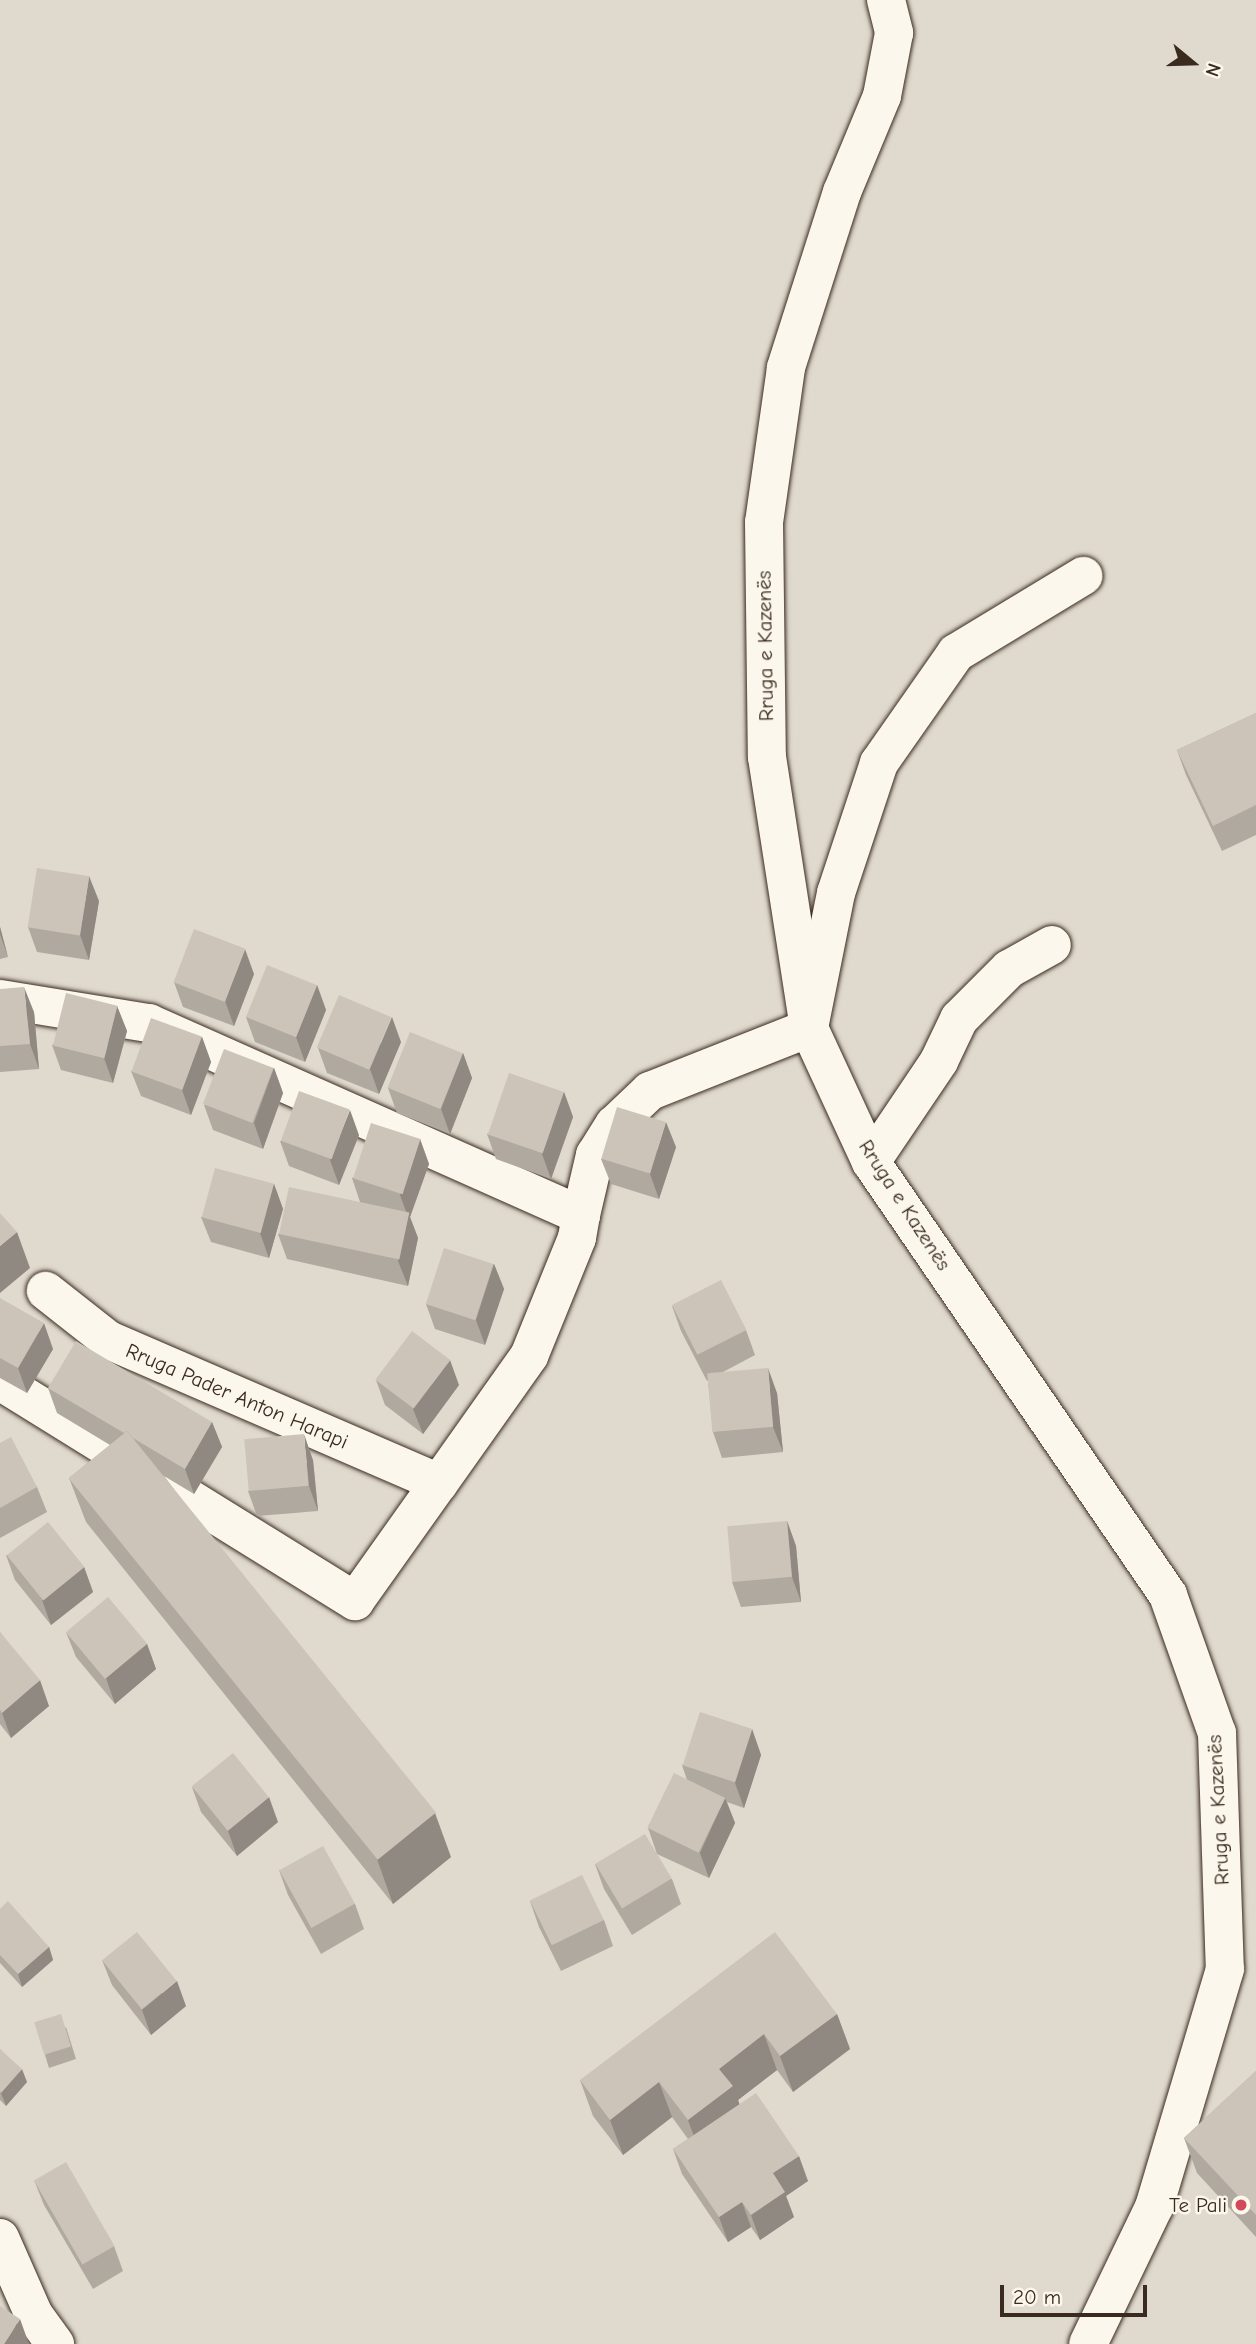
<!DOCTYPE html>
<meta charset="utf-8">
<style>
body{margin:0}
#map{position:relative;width:1256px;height:2344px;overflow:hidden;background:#fbf7ec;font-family:"Comic Neue",sans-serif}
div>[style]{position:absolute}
.green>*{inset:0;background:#dfd9ce;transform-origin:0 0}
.roads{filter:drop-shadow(0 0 2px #3b2a1e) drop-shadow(0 0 2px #3b2a1e)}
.minor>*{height:38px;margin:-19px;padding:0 19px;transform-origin:19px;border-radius:19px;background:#fbf7ec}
.major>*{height:38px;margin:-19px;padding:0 19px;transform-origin:19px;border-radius:19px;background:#fbf7ec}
.wall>*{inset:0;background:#afa99f}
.shaded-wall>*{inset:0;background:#8f8982}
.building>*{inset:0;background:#ccc4b9;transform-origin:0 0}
.dots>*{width:19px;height:19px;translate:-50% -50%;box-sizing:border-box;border:4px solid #fbf7ec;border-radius:50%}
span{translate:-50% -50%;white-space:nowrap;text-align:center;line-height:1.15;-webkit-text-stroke:5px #fbf7ec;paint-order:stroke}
.street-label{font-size:21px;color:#3b2a1e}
.poi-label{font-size:21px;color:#3b2a1e}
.right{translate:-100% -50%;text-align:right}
.north{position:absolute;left:1158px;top:28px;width:70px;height:70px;-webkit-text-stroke:5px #fbf7ec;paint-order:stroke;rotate:109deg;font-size:19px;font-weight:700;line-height:28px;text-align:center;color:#3b2a1e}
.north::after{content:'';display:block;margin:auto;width:24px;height:32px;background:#3b2a1e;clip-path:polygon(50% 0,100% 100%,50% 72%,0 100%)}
.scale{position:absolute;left:1000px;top:2285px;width:147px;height:32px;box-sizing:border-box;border:4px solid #3b2a1e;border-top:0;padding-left:9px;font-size:21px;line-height:24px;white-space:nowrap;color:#3b2a1e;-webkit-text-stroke:5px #fbf7ec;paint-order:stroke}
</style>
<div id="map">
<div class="green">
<i style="left:0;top:0;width:1256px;height:2344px"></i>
</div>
<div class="roads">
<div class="minor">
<i style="left:886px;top:0;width:34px;rotate:76deg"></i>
<i style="left:894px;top:33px;width:64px;rotate:100.8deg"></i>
<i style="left:882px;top:96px;width:104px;rotate:112.6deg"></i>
<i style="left:842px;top:192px;width:185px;rotate:107.7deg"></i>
<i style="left:786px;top:368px;width:156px;rotate:98.1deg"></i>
<i style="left:764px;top:522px;width:235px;rotate:89.3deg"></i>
<i style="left:767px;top:757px;width:274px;rotate:81.2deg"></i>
<i style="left:809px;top:1028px;width:148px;rotate:65.2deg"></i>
<i style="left:871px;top:1162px;width:525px;rotate:55.55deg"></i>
<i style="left:1168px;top:1595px;width:146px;rotate:70.5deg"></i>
<i style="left:1217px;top:1733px;width:236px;rotate:88.1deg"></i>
<i style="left:1225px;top:1969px;width:248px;rotate:106.6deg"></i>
<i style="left:1154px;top:2207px;width:152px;rotate:115.7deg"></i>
<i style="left:0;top:999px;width:151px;rotate:9.2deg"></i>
<i style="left:149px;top:1023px;width:473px;rotate:24deg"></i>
<i style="left:581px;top:1215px;width:23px;rotate:100deg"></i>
<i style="left:577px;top:1238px;width:127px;rotate:112.1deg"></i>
<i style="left:529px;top:1356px;width:156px;rotate:125.3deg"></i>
<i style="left:871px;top:1162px;width:122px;rotate:-56deg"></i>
<i style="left:939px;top:1061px;width:47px;rotate:-64.5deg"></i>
<i style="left:959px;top:1019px;width:71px;rotate:-45deg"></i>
<i style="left:1009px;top:969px;width:49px;rotate:-29.2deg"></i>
<i style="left:581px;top:1215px;width:62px;rotate:-76.9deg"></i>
<i style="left:595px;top:1155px;width:36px;rotate:-58deg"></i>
<i style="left:614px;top:1125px;width:50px;rotate:-43.4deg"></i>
<i style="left:650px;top:1091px;width:171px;rotate:-21.6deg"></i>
<i style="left:809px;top:1028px;width:138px;rotate:-78.7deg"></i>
<i style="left:836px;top:893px;width:137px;rotate:-71.7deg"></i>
<i style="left:879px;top:763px;width:134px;rotate:-55deg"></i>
<i style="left:956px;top:653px;width:149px;rotate:-31.2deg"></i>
<i style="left:0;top:1381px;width:418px;rotate:31.8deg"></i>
<i style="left:355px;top:1601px;width:145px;rotate:-54.6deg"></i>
<i style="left:439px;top:1483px;width:362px;rotate:-156.6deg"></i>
<i style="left:107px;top:1339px;width:78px;rotate:-141.8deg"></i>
</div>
<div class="major">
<i style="left:0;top:2238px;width:84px;rotate:66.2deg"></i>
<i style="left:34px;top:2315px;width:36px;rotate:54deg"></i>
</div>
</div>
<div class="wall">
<i style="clip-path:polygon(1256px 713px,1256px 835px,1222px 851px,1186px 775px,1177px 750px)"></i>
<i style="clip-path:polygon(99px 901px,89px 960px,37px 952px,28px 927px)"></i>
<i style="clip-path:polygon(0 927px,8px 957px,0 959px)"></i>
<i style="clip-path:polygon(254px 974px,234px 1026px,183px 1007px,174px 982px)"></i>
<i style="clip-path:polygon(317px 985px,326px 1010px,305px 1062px,255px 1042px,246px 1017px)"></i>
<i style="clip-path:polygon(0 989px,34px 1012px,39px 1069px,0 1072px)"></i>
<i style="clip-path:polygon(117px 1006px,127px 1031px,113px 1083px,61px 1070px,52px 1045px)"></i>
<i style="clip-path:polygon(202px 1037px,211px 1062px,191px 1115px,141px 1096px,131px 1071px)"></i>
<i style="clip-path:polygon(401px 1042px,379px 1094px,327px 1073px,318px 1048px)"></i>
<i style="clip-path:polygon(463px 1053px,472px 1078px,450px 1134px,397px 1113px,388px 1088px)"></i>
<i style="clip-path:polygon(274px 1068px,283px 1093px,263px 1149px,213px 1130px,204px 1105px)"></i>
<i style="clip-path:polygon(564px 1092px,573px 1117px,551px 1179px,496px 1159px,487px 1134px)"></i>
<i style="clip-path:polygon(359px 1135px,339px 1185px,289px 1166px,280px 1141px)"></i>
<i style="clip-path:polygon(420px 1139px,429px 1164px,410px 1217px,418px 1238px,408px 1286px,287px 1259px,278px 1234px,360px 1202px,352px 1178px)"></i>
<i style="clip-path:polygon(676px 1147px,659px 1199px,611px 1184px,601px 1159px)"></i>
<i style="clip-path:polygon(274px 1184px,283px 1209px,269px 1258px,211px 1242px,201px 1217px)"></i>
<i style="clip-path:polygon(494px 1264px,504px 1289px,485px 1345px,435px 1329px,426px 1304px)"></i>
<i style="clip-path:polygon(0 1298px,53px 1349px,27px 1393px,0 1378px)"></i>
<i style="clip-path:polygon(672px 1306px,746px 1330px,755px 1355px,723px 1372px,777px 1393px,783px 1452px,722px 1458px,713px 1432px,708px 1380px,707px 1381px,681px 1331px)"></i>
<i style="clip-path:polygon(376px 1380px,459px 1385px,423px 1434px,385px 1405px)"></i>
<i style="clip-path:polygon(48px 1388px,212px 1422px,222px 1447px,194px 1494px,164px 1476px,451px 1857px,393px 1904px,86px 1522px,69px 1478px,110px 1445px,57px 1413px)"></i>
<i style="clip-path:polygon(0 1443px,37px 1487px,47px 1512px,0 1538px)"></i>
<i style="clip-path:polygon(313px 1460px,318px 1511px,257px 1516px,248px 1491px)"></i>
<i style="clip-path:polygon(787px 1521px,796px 1546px,801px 1602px,741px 1607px,732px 1582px)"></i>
<i style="clip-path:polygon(6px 1555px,84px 1567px,93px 1592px,51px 1625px,15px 1580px)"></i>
<i style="clip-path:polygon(0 1632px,49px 1706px,11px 1738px,0 1724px)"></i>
<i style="clip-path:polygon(66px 1632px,147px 1644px,156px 1669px,115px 1704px,76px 1657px)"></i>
<i style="clip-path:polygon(752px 1729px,761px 1755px,744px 1808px,727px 1802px,735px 1823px,709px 1878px,657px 1854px,648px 1828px,687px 1780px,682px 1765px)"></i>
<i style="clip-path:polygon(192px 1787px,278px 1822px,237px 1856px,201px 1812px)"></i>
<i style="clip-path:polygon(595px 1864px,672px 1879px,681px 1904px,632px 1935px,604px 1889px)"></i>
<i style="clip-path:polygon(279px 1870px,355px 1904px,364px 1929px,321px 1954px,288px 1895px)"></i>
<i style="clip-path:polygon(530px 1901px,604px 1920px,613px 1946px,561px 1971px,539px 1927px)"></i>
<i style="clip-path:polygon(0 1909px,49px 1947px,53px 1960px,22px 1987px,0 1963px)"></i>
<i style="clip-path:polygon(102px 1960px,186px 2006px,151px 2035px,112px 1985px)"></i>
<i style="clip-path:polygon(837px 2014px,850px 2049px,793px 2092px,777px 2070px,738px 2100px,739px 2104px,808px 2181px,786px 2196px,794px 2217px,760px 2240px,751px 2227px,728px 2242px,682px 2174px,673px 2149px,688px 2139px,672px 2117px,623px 2155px,593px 2116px,580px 2080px)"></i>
<i style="clip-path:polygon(66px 2027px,76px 2059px,49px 2068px,45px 2055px)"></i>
<i style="clip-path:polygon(0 2049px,27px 2082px,6px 2106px,0 2100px)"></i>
<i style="clip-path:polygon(1256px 2071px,1256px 2237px,1197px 2173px,1184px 2138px)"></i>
<i style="clip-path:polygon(34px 2180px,114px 2246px,123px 2271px,93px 2289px,44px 2205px)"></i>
</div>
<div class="shaded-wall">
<i style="clip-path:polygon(89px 876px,99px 901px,89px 960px,80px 935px)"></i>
<i style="clip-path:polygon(0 927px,8px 957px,0 934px)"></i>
<i style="clip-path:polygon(245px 949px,254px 974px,234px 1026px,225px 1001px)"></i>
<i style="clip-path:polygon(317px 985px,326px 1010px,305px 1062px,296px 1037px)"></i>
<i style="clip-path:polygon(24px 987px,34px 1012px,39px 1069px,30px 1044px)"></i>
<i style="clip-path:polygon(117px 1006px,127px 1031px,113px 1083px,104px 1058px)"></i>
<i style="clip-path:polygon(392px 1017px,401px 1042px,379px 1094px,370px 1069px)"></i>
<i style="clip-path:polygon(202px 1037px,211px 1062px,191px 1115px,182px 1090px)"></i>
<i style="clip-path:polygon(463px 1053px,472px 1078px,450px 1134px,441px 1109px)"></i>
<i style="clip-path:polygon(274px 1068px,283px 1093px,263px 1149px,254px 1123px)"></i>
<i style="clip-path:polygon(564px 1092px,573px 1117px,551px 1179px,542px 1154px)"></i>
<i style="clip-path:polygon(350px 1110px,359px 1135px,339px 1185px,330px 1160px)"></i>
<i style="clip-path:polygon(666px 1122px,676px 1147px,659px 1199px,650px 1174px)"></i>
<i style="clip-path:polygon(420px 1139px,429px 1164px,410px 1217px,418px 1238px,408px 1286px,398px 1261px,408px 1217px,400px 1195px)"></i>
<i style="clip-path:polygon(274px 1184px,283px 1209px,269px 1258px,260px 1233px)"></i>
<i style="clip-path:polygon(17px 1232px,30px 1268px,0 1293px,0 1246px)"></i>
<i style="clip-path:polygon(494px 1264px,504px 1289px,485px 1345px,476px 1320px)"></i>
<i style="clip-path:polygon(44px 1323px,53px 1349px,27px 1393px,18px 1368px)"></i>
<i style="clip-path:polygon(450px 1360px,459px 1385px,423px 1434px,413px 1409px)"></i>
<i style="clip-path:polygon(768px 1368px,777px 1393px,783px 1452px,773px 1427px)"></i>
<i style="clip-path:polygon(212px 1422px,222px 1447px,194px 1494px,185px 1469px)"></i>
<i style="clip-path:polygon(304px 1434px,313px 1460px,318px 1511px,309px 1486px)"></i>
<i style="clip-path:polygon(787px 1521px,796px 1546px,801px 1602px,792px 1577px)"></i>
<i style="clip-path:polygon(84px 1567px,93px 1592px,51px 1625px,42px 1600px)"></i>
<i style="clip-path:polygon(147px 1644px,156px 1669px,115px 1704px,106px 1678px)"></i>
<i style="clip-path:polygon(40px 1680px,49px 1706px,11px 1738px,2px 1713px)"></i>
<i style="clip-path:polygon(752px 1729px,761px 1755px,744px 1808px,735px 1783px)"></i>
<i style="clip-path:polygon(269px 1797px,278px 1822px,237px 1856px,228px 1831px)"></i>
<i style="clip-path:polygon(725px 1798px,735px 1823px,709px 1878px,700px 1853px)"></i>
<i style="clip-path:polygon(435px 1813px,451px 1857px,393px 1904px,377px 1859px)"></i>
<i style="clip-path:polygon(49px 1947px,53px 1960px,22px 1987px,18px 1974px)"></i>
<i style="clip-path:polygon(177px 1981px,186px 2006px,151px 2035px,142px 2010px)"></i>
<i style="clip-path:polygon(837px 2014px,850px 2049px,793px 2092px,780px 2056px)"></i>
<i style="clip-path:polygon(764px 2034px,777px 2070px,738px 2100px,746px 2122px,701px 2156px,688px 2120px,719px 2069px)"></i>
<i style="clip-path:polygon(22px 2069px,27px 2082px,6px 2106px,1px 2093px)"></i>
<i style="clip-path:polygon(659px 2082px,672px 2117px,623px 2155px,610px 2120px)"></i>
<i style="clip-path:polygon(799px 2156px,808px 2181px,786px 2196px,794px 2217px,760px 2240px,751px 2215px,773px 2173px)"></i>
<i style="clip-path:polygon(742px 2202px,751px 2227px,728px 2242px,719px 2217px)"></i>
<i style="clip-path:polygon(20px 2319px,29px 2344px,4px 2344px)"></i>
</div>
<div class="building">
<i style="clip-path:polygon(1256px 713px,1256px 805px,1213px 826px,1177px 750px)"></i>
<i style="left:37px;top:868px;width:53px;height:60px;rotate:9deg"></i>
<i style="left:194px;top:929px;width:55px;height:57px;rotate:21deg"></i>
<i style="left:267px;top:965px;width:54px;height:56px;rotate:22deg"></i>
<i style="clip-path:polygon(24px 987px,30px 1044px,0 1046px,0 989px)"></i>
<i style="left:66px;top:993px;width:53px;height:54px;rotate:14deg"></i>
<i style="left:339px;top:995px;width:57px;height:57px;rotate:23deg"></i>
<i style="left:151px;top:1018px;width:54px;height:57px;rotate:20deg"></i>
<i style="left:410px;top:1032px;width:57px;height:60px;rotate:22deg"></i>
<i style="left:224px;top:1049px;width:53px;height:59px;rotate:21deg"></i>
<i style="left:509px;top:1073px;width:58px;height:65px;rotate:19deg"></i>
<i style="left:299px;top:1091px;width:54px;height:53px;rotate:20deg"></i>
<i style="left:617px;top:1107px;width:51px;height:54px;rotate:17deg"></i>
<i style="left:371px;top:1123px;width:52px;height:58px;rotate:18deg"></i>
<i style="left:215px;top:1168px;width:61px;height:51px;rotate:15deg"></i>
<i style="left:289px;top:1187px;width:123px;height:48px;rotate:12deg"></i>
<i style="clip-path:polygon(0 1213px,17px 1232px,0 1246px)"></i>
<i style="left:444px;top:1248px;width:52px;height:59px;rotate:18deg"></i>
<i style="left:721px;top:1280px;width:56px;height:55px;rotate:63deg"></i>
<i style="clip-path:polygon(0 1298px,44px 1323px,18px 1368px,0 1358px)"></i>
<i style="left:412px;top:1331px;width:48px;height:61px;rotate:37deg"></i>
<i style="clip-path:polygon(76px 1341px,212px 1422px,185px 1469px,133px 1438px,127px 1431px,124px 1433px,48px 1388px)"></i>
<i style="left:768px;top:1368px;width:59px;height:61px;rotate:85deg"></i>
<i style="left:127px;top:1431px;width:491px;height:75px;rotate:51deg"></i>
<i style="left:304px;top:1434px;width:52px;height:60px;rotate:85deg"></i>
<i style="clip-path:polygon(11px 1437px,37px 1487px,0 1508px,0 1443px)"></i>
<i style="left:787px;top:1521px;width:56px;height:60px;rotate:85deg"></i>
<i style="left:48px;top:1522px;width:58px;height:53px;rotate:51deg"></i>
<i style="left:108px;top:1597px;width:61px;height:55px;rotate:50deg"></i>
<i style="clip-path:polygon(0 1632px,40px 1680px,2px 1713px,0 1710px)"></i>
<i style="left:700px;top:1712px;width:55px;height:56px;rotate:18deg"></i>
<i style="left:233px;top:1753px;width:57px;height:53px;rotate:51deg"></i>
<i style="left:674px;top:1773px;width:57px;height:61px;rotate:26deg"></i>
<i style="left:645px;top:1834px;width:52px;height:58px;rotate:59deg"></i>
<i style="left:323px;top:1846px;width:66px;height:50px;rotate:61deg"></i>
<i style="left:582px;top:1875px;width:50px;height:58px;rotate:64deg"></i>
<i style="clip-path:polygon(8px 1901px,49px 1947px,18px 1974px,0 1955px,0 1909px)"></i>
<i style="left:137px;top:1932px;width:63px;height:45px;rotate:51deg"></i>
<i style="clip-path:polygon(775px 1932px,837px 2014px,780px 2056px,764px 2034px,719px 2069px,733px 2086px,688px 2120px,659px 2082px,610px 2120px,580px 2080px)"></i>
<i style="left:61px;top:2014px;width:34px;height:28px;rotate:73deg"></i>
<i style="clip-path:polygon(0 2049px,22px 2069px,1px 2093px,0 2091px)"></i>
<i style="clip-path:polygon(1256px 2071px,1256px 2215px,1184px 2138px)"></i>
<i style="clip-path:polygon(756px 2093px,799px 2156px,773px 2173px,785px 2192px,751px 2215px,742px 2202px,719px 2217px,673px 2149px)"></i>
<i style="left:66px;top:2162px;width:97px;height:37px;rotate:60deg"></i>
<i style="clip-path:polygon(0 2306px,20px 2319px,4px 2344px,0 2344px)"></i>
</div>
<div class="dots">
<i style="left:1241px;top:2205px;background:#d1495b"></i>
</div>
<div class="street-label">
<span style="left:765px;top:646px;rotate:-91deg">Rruga e Kazenës</span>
<span style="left:905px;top:1205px;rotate:57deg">Rruga e Kazenës</span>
<span style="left:237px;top:1396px;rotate:23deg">Rruga Pader Anton Harapi</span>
<span style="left:1218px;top:1810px;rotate:-93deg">Rruga e Kazenës</span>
</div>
<div class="poi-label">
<span class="right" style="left:1227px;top:2205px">Te Pali</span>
</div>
<div class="north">N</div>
<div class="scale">20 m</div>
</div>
